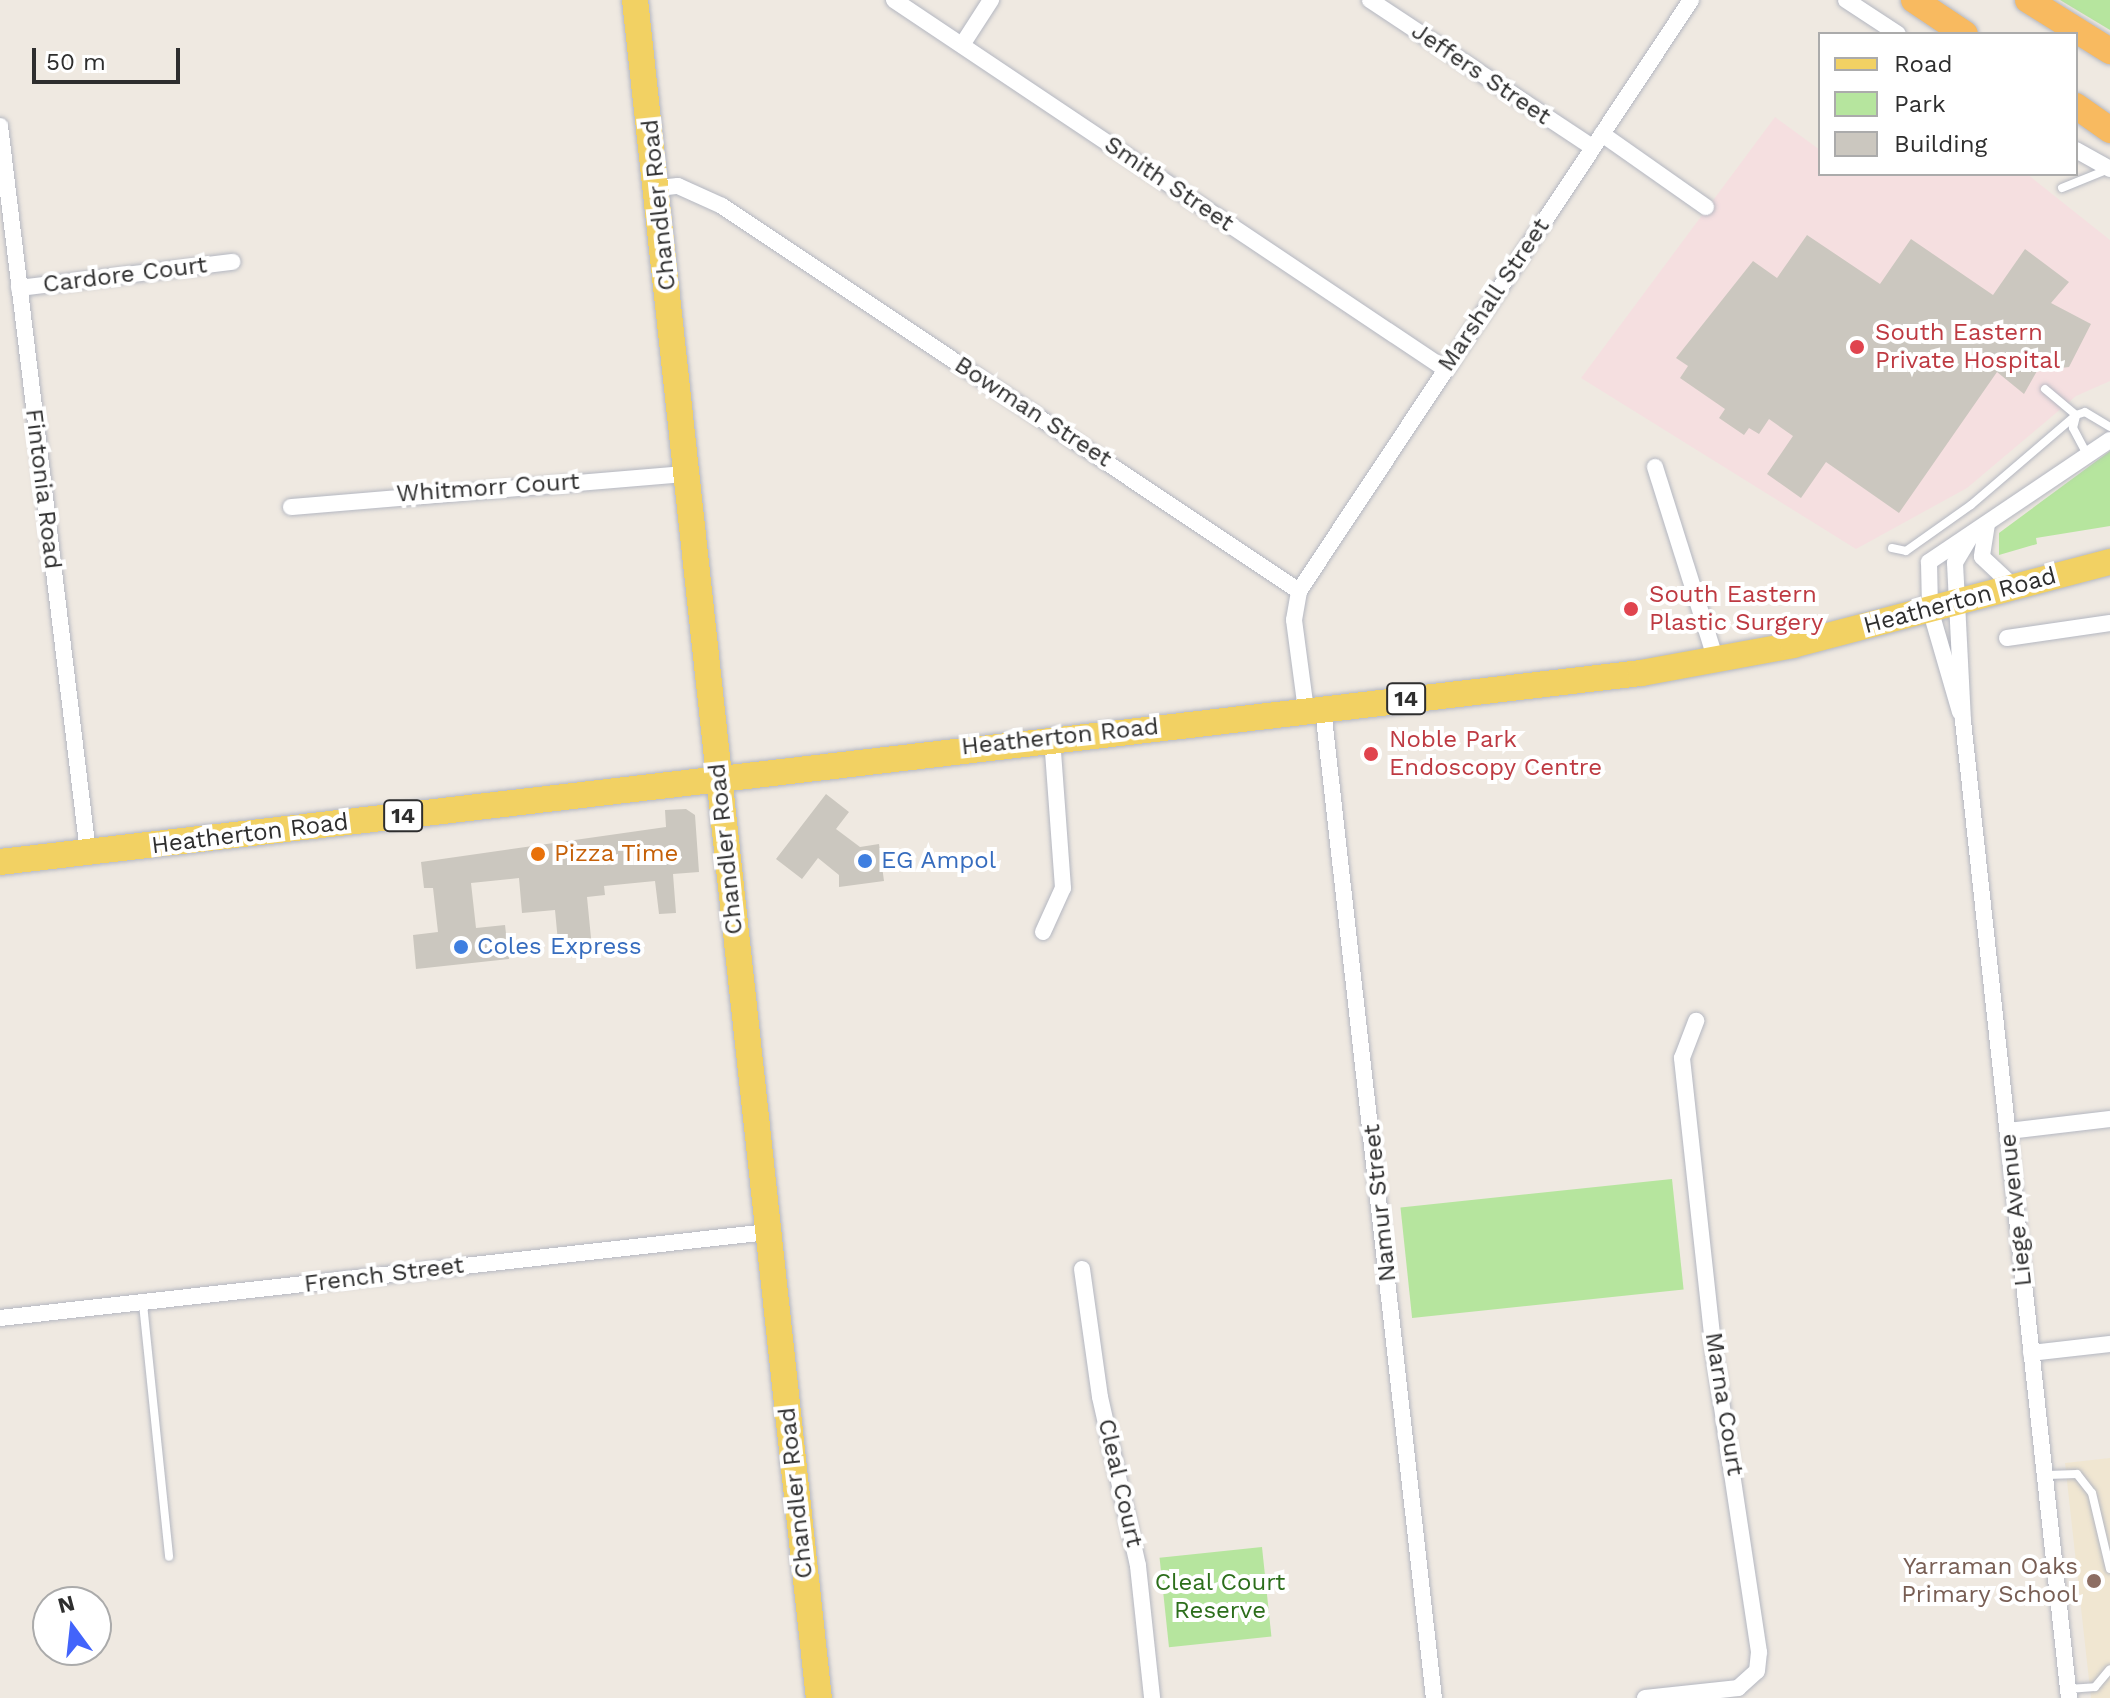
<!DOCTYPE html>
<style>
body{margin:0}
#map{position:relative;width:2110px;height:1698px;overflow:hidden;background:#efe9e1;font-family:"Work Sans",sans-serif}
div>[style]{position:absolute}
.education>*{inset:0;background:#f0e6d1}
.medical>*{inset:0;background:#f5dfe0}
.green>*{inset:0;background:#b6e59e;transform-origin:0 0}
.building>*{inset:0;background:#cbc7bf}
.roads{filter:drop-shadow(0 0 2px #b4b7c1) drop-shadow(0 0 2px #b4b7c1)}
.service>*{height:8px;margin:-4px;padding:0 4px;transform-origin:4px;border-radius:4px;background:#fff}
.minor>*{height:16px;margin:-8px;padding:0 8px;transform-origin:8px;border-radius:8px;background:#fff}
.primary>*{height:26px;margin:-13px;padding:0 13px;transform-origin:13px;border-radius:13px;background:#f2d163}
.trunk>*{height:26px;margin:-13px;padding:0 13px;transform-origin:13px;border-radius:13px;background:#f8ba60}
.dots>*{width:22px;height:22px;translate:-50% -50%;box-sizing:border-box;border:4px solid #fff;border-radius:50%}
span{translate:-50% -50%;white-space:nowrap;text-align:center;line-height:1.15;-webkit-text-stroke:8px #fff;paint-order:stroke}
.shield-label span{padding:2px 6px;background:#fff;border:2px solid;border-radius:6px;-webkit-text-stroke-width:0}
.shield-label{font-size:22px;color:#2e2e2e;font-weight:700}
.street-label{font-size:24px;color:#2e2e2e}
.health-label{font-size:24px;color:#be3a42}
.left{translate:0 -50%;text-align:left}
.food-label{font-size:24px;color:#c56008}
.shop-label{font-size:24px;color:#366cbe}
.education-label{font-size:24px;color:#785e54}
.right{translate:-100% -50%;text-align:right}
.park-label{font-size:24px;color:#2c6e1b}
.legend{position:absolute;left:1818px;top:32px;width:260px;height:144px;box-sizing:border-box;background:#fff;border:2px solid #ababab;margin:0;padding:10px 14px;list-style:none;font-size:24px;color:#2e2e2e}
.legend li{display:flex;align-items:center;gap:16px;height:40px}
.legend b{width:40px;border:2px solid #ababab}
.north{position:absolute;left:32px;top:1586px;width:80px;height:80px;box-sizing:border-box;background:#fff;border:2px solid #ababab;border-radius:50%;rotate:345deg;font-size:22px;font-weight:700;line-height:32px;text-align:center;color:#2e2e2e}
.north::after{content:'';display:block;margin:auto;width:28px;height:36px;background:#4264fb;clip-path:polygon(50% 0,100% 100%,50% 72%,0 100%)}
.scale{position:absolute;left:32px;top:48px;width:148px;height:36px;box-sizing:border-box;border:4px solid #2e2e2e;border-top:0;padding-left:10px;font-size:24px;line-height:28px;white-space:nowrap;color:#2e2e2e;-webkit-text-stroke:6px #fff;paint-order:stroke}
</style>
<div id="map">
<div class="education">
<i style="clip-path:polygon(2110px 1458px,2110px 1698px,2091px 1698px,2065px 1463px)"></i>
</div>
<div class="medical">
<i style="clip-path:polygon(1775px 117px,1820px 150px,1820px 174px,2027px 174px,2110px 240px,2110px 381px,2076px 396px,1967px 488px,1856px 549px,1581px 378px)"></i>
</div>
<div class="green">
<i style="clip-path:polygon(2060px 0,2110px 0,2110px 30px)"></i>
<i style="clip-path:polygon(2110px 451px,2110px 526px,2036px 538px,2037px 544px,1999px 555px,1999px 533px)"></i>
<i style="left:1672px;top:1179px;width:111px;height:273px;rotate:84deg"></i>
<i style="left:1262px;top:1547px;width:90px;height:103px;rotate:84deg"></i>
</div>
<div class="building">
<i style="clip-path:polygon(1807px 235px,1880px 284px,1911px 239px,1993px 295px,2025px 249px,2069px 282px,2051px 303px,2091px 324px,2069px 367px,2037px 371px,2024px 394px,1997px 372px,1899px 513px,1826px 462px,1801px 498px,1767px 474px,1793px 436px,1769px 419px,1759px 434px,1749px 428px,1744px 435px,1719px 418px,1725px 409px,1680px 378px,1688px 366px,1676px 358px,1753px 261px,1777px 278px)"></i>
<i style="clip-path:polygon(826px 794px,849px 812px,836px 829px,860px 847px,879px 844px,884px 881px,839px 887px,839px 875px,818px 858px,802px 879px,776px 859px)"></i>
<i style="clip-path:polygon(686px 809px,695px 815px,699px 872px,673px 874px,676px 913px,659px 914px,655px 881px,604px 886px,605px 895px,587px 897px,591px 938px,558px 942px,555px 910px,522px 913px,519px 878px,471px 883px,476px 928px,505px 925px,509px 959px,416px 969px,413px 935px,438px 932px,433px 888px,424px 888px,421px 862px,666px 827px,665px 810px)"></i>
</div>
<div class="roads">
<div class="service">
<i style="left:2062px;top:188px;width:51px;rotate:-22deg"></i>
<i style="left:2045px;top:389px;width:40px;rotate:40deg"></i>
<i style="left:2076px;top:416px;width:12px;rotate:104deg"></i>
<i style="left:2073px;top:428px;width:27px;rotate:62deg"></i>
<i style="left:1892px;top:548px;width:14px;rotate:12deg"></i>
<i style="left:1906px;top:551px;width:80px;rotate:-35.3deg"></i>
<i style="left:1971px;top:505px;width:138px;rotate:-40.6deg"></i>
<i style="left:2076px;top:415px;width:9px;rotate:-18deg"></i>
<i style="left:2085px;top:412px;width:29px;rotate:31deg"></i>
<i style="left:143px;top:1304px;width:254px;rotate:84.1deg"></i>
<i style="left:2047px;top:1475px;width:30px;rotate:-2deg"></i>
<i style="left:2077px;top:1474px;width:24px;rotate:52deg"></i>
<i style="left:2092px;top:1493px;width:78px;rotate:76.7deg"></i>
<i style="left:2068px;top:1689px;width:27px;rotate:-4deg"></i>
<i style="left:2095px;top:1687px;width:23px;rotate:-50deg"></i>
</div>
<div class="minor">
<i style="left:894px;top:0;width:663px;rotate:33.81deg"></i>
<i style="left:1370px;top:0;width:266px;rotate:33.5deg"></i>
<i style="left:1846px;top:0;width:62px;rotate:33.2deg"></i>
<i style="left:962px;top:45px;width:54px;rotate:-57.2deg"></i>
<i style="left:0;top:126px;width:731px;rotate:83.09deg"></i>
<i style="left:1602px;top:134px;width:127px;rotate:35.1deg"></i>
<i style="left:2076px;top:150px;width:39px;rotate:29deg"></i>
<i style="left:658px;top:188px;width:20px;rotate:-6deg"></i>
<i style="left:678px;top:186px;width:48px;rotate:24.4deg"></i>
<i style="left:722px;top:206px;width:694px;rotate:33.71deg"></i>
<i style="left:19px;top:288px;width:215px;rotate:-7deg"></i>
<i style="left:1655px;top:467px;width:203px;rotate:72.5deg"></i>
<i style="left:291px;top:507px;width:396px;rotate:-4.8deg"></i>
<i style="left:1987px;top:524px;width:33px;rotate:99deg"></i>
<i style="left:1982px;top:557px;width:44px;rotate:43.2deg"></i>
<i style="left:1971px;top:536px;width:31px;rotate:121deg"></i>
<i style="left:1955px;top:563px;width:158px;rotate:87.1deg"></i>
<i style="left:1963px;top:721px;width:983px;rotate:83.81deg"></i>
<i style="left:2007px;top:638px;width:104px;rotate:-8.3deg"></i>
<i style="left:1323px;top:709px;width:995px;rotate:83.6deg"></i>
<i style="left:1306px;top:710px;width:91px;rotate:-97.6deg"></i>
<i style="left:1294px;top:620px;width:29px;rotate:-80deg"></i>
<i style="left:1299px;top:591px;width:709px;rotate:-56.44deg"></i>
<i style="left:1960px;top:712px;width:107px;rotate:-106.2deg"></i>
<i style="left:1930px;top:609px;width:47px;rotate:-91.2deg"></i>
<i style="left:1929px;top:562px;width:218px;rotate:-34deg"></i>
<i style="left:1043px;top:932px;width:48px;rotate:-65.6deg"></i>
<i style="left:1063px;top:888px;width:150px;rotate:-94.2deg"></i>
<i style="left:2008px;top:1131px;width:103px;rotate:-6.7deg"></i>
<i style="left:1082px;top:1269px;width:129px;rotate:82deg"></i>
<i style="left:1100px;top:1397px;width:173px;rotate:77.3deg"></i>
<i style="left:1138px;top:1566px;width:133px;rotate:83.9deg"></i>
<i style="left:0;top:1318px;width:773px;rotate:-6.39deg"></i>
<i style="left:2031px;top:1353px;width:80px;rotate:-6.5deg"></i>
<i style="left:1645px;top:1698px;width:94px;rotate:-6.1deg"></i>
<i style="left:1738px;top:1688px;width:25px;rotate:-42deg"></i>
<i style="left:1757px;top:1671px;width:19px;rotate:-84deg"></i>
<i style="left:1759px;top:1652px;width:302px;rotate:-98.6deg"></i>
<i style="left:1714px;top:1353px;width:297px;rotate:-96.2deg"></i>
<i style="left:1682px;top:1058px;width:40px;rotate:-69deg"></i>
</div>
<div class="primary">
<i style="left:635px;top:0;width:1708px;rotate:83.82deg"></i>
<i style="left:0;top:862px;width:1652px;rotate:-6.57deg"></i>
<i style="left:1641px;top:673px;width:155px;rotate:-10.4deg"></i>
<i style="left:1793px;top:645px;width:328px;rotate:-14.7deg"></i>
</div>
<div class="trunk">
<i style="left:1914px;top:0;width:61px;rotate:33.7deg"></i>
<i style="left:2028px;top:0;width:97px;rotate:31.9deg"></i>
<i style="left:2076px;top:106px;width:42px;rotate:35.2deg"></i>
</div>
</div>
<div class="dots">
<i style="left:1857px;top:347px;background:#e0444e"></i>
<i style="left:1631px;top:609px;background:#e0444e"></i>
<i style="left:1371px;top:754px;background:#e0444e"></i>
<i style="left:538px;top:854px;background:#e8710a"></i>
<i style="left:865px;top:861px;background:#3f7fe0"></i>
<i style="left:461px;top:947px;background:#3f7fe0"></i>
<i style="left:2094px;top:1581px;background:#8d6e63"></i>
</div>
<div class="shield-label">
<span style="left:1406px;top:699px">14</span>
<span style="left:403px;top:816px">14</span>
</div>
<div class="street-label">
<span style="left:1481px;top:74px;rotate:34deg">Jeffers Street</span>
<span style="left:1169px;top:184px;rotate:34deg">Smith Street</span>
<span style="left:659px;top:205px;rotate:-96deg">Chandler Road</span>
<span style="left:125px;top:275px;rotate:-7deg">Cardore Court</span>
<span style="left:1494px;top:295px;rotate:-56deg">Marshall Street</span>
<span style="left:1033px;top:412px;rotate:33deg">Bowman Street</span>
<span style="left:488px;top:488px;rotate:-4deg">Whitmorr Court</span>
<span style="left:43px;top:489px;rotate:83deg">Fintonia Road</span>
<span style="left:1960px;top:601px;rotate:-15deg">Heatherton Road</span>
<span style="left:1060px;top:737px;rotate:-6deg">Heatherton Road</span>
<span style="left:250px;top:834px;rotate:-7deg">Heatherton Road</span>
<span style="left:726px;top:849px;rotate:-96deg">Chandler Road</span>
<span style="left:1380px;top:1203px;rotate:-96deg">Namur Street</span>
<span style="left:2016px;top:1210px;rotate:-96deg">Liege Avenue</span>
<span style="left:384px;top:1275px;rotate:-7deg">French Street</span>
<span style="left:1724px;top:1404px;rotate:81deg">Marna Court</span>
<span style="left:1120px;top:1483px;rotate:77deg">Cleal Court</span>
<span style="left:796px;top:1493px;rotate:-96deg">Chandler Road</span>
</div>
<div class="health-label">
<span class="left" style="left:1875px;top:347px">South Eastern<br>Private Hospital</span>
<span class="left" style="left:1649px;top:609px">South Eastern<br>Plastic Surgery</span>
<span class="left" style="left:1389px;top:754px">Noble Park<br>Endoscopy Centre</span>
</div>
<div class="food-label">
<span class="left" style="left:554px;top:854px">Pizza Time</span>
</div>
<div class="shop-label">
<span class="left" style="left:881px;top:861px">EG Ampol</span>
<span class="left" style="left:477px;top:947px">Coles Express</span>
</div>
<div class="education-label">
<span class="right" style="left:2078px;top:1581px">Yarraman Oaks<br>Primary School</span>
</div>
<div class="park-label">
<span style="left:1220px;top:1597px">Cleal Court<br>Reserve</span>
</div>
<ul class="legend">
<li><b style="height:10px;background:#f2d163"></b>Road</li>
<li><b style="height:22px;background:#b6e59e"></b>Park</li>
<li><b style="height:22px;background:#cbc7bf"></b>Building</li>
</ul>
<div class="north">N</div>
<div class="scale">50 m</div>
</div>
